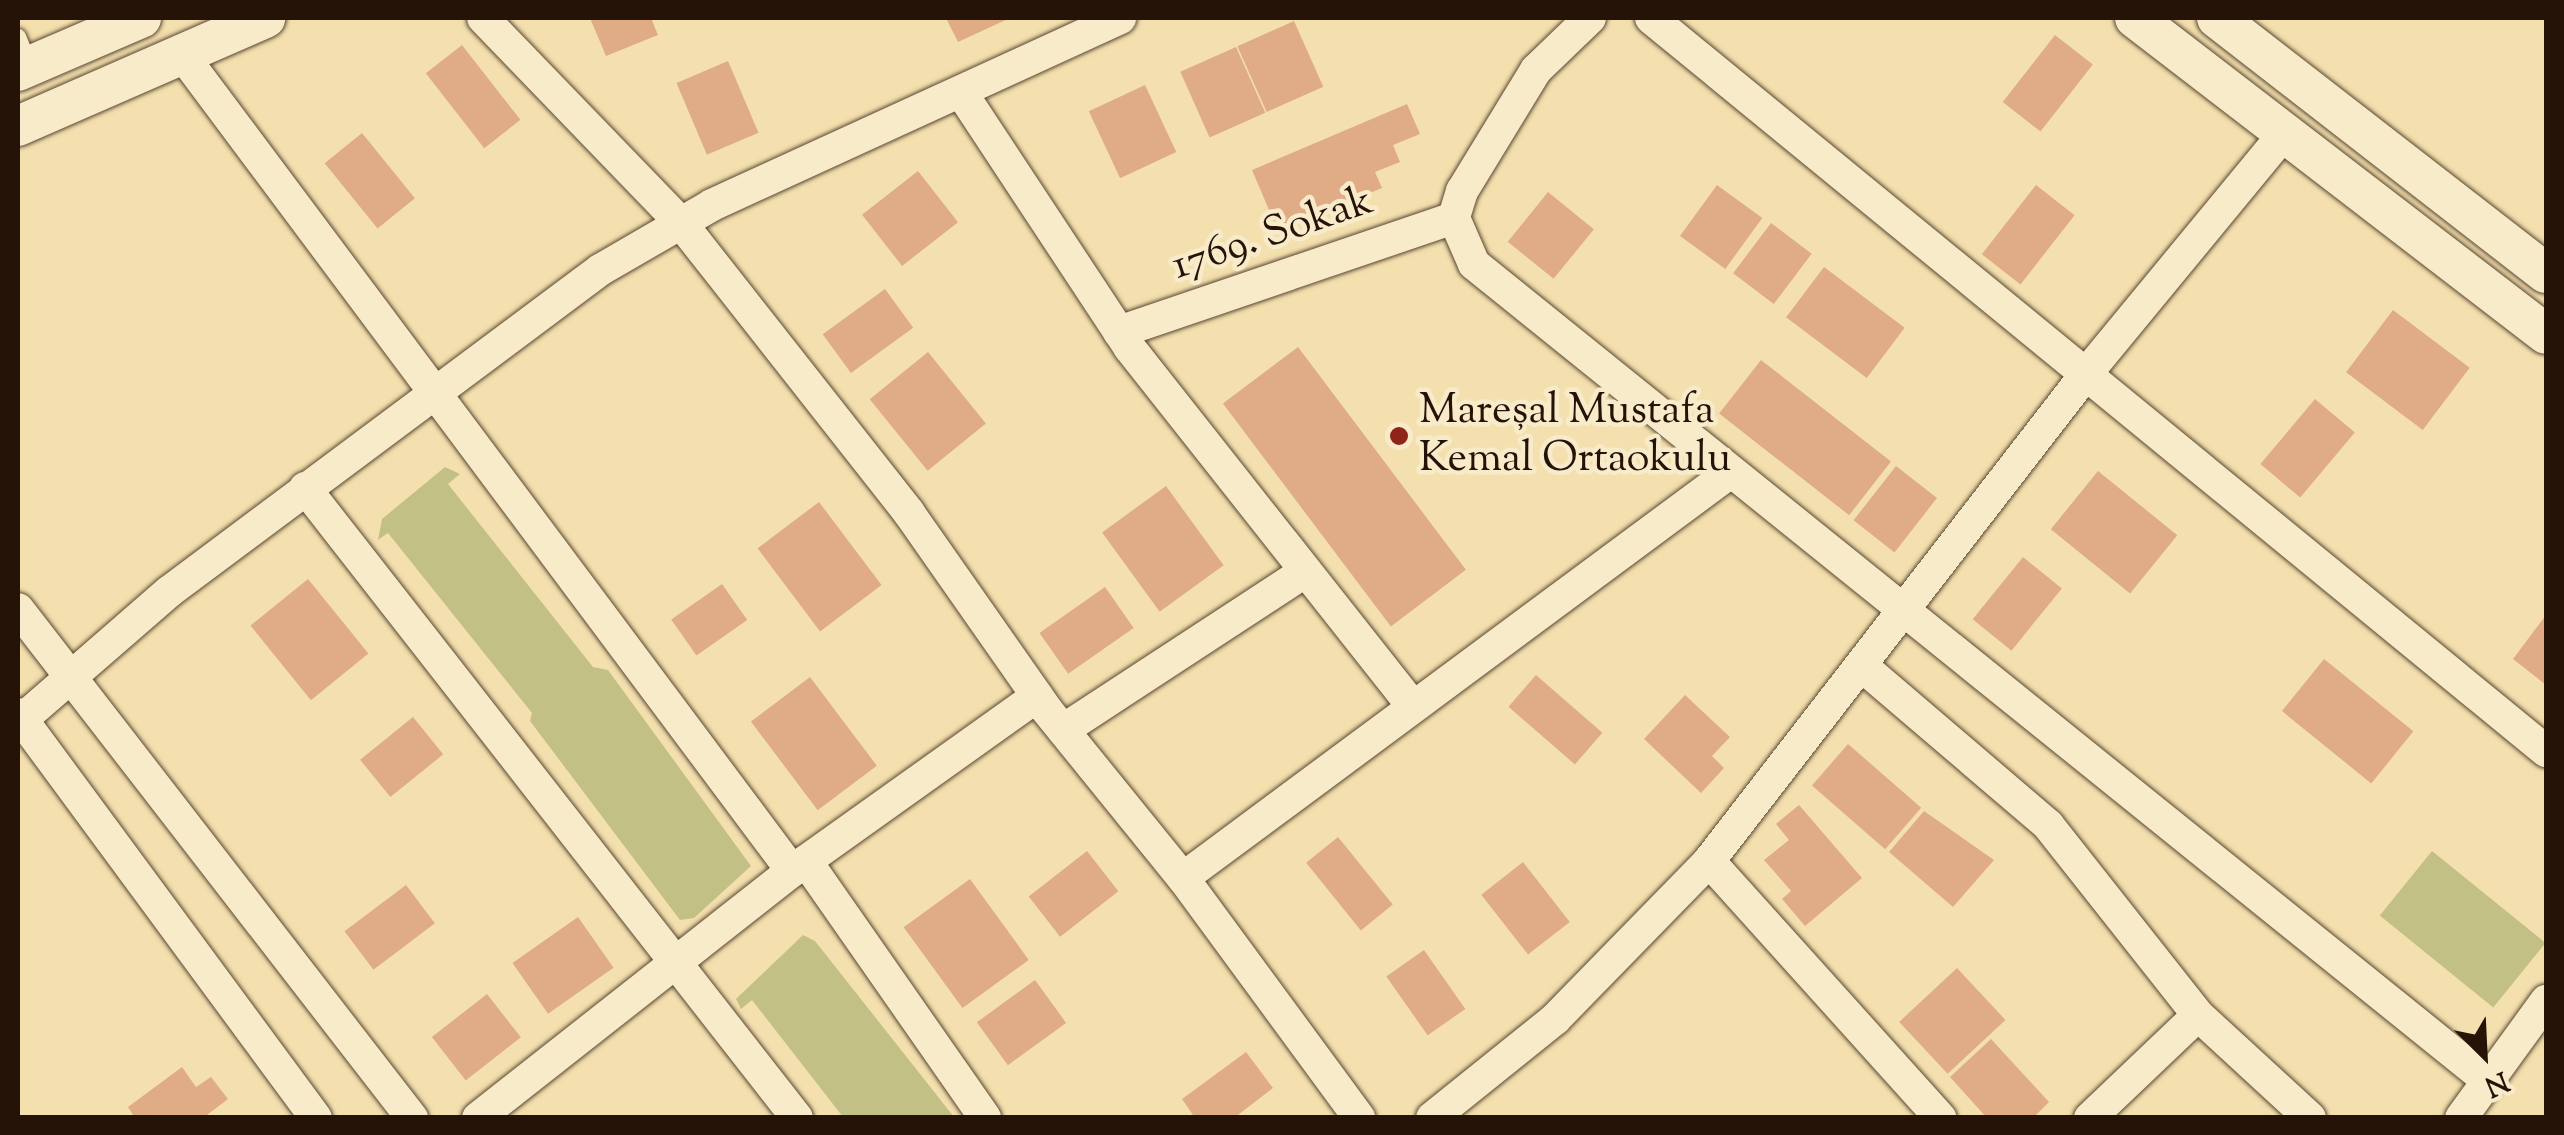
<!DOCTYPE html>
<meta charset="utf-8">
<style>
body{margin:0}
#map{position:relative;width:2564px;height:1135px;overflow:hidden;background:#f4e0ae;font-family:"Sorts Mill Goudy",serif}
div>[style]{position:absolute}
.green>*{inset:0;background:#c3c085;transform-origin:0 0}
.building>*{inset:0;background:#e0ac85;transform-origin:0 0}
.roads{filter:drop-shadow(0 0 2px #5a4632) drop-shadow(0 0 2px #5a4632)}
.service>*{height:15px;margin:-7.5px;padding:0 7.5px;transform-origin:7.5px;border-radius:7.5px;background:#f8ebca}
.minor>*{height:32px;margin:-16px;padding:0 16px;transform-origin:16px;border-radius:16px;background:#f8ebca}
.tertiary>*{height:40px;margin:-20px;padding:0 20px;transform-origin:20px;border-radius:20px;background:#f8ebca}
.dots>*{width:28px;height:28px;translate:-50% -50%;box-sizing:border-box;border:5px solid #f8ebca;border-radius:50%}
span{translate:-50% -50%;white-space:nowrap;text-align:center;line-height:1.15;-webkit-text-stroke:9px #f8ebca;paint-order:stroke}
.street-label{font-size:42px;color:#261308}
.poi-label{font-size:42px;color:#261308}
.left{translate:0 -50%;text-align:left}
.frame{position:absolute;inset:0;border:20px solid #261308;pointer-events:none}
.north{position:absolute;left:2434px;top:1005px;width:100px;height:100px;-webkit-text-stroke:8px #f8ebca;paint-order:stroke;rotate:156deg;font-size:28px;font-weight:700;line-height:40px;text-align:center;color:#261308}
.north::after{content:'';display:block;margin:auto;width:35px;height:45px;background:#261308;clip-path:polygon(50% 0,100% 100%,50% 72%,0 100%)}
</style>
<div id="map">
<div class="green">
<i style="clip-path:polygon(445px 467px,460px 474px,448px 484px,593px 667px,608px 670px,751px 866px,694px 918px,680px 920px,530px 721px,532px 713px,388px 533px,378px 540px,382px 519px)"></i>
<i style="left:2432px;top:851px;width:146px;height:83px;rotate:39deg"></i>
<i style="clip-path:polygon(803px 935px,815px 941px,954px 1117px,843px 1117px,752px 1000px,741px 1009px,736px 999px)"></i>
</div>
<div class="building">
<i style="clip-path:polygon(590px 18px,651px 18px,658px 35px,606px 56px)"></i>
<i style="clip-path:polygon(946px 18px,1010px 18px,958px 42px)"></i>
<i style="left:1294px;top:21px;width:72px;height:62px;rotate:66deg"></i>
<i style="left:2055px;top:35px;width:48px;height:85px;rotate:38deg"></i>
<i style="left:462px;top:45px;width:95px;height:46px;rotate:52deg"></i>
<i style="left:1236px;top:47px;width:72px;height:61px;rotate:66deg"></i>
<i style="left:728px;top:61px;width:78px;height:56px;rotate:67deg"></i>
<i style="left:1145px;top:85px;width:74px;height:62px;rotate:65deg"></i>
<i style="clip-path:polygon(1407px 104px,1420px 134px,1393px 145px,1400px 162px,1375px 172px,1382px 188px,1278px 231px,1252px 170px)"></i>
<i style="left:362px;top:133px;width:84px;height:48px;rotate:51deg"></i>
<i style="left:918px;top:171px;width:65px;height:71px;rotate:52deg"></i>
<i style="left:1717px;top:185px;width:56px;height:63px;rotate:36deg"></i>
<i style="left:2036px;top:185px;width:49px;height:88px;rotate:38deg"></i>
<i style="left:1548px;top:192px;width:59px;height:64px;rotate:39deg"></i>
<i style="left:1771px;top:223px;width:51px;height:63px;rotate:37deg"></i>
<i style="left:1824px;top:267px;width:101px;height:63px;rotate:37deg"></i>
<i style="left:885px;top:289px;width:48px;height:77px;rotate:54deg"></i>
<i style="left:2393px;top:310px;width:96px;height:78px;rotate:37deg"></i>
<i style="left:1298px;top:347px;width:279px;height:94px;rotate:53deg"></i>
<i style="left:928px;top:352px;width:92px;height:75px;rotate:51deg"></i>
<i style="left:1761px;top:360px;width:165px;height:68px;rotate:38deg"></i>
<i style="left:2315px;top:399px;width:52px;height:85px;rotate:40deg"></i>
<i style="left:1896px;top:466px;width:52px;height:69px;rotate:38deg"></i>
<i style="left:2098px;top:471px;width:102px;height:75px;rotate:39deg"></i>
<i style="left:1166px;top:486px;width:98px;height:79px;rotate:54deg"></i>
<i style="left:819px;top:502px;width:104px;height:77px;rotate:53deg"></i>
<i style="left:2023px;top:557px;width:50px;height:80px;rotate:39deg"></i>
<i style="left:308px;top:579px;width:96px;height:74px;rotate:51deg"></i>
<i style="left:722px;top:584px;width:44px;height:62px;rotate:55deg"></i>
<i style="left:1105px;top:587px;width:50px;height:80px;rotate:55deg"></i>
<i style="clip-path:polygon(2546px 615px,2546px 685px,2513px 659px)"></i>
<i style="left:2324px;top:659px;width:115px;height:67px;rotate:39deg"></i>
<i style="left:1536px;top:675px;width:88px;height:42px;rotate:41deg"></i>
<i style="left:810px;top:677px;width:111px;height:74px;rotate:53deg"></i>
<i style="clip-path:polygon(1685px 695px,1730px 737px,1712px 756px,1724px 768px,1701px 793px,1644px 739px)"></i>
<i style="left:413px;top:717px;width:48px;height:68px;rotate:51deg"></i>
<i style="left:1848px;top:744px;width:97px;height:55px;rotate:41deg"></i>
<i style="clip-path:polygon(1799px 805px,1862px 878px,1805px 926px,1782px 899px,1791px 891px,1764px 860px,1789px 840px,1776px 824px)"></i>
<i style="clip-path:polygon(1924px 811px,1994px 860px,1953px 907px,1889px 852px)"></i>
<i style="left:1338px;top:837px;width:87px;height:41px;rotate:51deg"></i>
<i style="left:1087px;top:851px;width:51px;height:74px;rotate:52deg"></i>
<i style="left:1523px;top:862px;width:76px;height:53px;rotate:52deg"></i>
<i style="left:970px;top:879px;width:100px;height:82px;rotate:54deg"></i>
<i style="left:406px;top:885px;width:48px;height:77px;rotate:53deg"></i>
<i style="left:578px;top:917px;width:62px;height:80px;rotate:55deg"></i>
<i style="left:1424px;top:950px;width:72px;height:46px;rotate:55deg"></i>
<i style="left:1957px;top:968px;width:71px;height:79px;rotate:47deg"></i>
<i style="left:1035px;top:980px;width:53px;height:72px;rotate:54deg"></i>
<i style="left:487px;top:994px;width:55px;height:70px;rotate:52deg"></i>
<i style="clip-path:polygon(1991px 1039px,2049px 1102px,2033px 1118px,1987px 1118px,1950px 1077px)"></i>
<i style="clip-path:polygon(1246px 1052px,1273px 1088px,1234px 1118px,1195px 1118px,1182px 1099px)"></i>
<i style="clip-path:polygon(182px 1067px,196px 1087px,211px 1077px,228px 1099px,203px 1118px,135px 1118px,128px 1107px)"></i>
</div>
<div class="roads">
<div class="service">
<i style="left:18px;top:36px;width:32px;rotate:68deg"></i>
</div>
<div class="minor">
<i style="left:483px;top:18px;width:285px;rotate:46deg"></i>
<i style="left:681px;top:223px;width:369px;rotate:51.8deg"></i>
<i style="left:909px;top:513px;width:239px;rotate:55deg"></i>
<i style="left:1046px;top:709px;width:218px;rotate:51deg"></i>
<i style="left:1183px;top:878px;width:298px;rotate:53.7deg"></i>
<i style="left:1590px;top:18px;width:75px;rotate:136.1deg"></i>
<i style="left:1536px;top:70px;width:142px;rotate:121.4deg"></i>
<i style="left:1462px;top:191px;width:28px;rotate:107deg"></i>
<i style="left:1454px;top:218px;width:50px;rotate:66.5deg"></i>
<i style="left:1474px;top:264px;width:1301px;rotate:38.85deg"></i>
<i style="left:1651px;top:18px;width:1157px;rotate:39.32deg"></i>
<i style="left:181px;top:53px;width:1021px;rotate:53.24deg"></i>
<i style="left:961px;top:92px;width:305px;rotate:56.6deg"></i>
<i style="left:1129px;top:347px;width:458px;rotate:51.7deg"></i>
<i style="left:1119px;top:332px;width:354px;rotate:-18.8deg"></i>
<i style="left:305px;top:488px;width:799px;rotate:52.01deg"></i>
<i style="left:18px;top:609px;width:644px;rotate:52.26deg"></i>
<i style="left:1862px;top:666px;width:245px;rotate:40.5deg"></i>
<i style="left:2048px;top:825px;width:242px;rotate:51.7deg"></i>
<i style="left:2198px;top:1015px;width:152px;rotate:42.6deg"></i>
<i style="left:18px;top:714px;width:502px;rotate:53.59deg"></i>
<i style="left:18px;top:723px;width:201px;rotate:-41deg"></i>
<i style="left:170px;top:591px;width:537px;rotate:-36.74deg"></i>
<i style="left:600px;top:270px;width:129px;rotate:-30.1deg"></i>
<i style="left:712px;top:205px;width:449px;rotate:-24.6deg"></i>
<i style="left:1063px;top:730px;width:290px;rotate:-33.2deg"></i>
<i style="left:806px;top:861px;width:313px;rotate:55.1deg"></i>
<i style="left:1709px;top:861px;width:346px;rotate:48deg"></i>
<i style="left:1183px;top:878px;width:678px;rotate:-36.55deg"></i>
<i style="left:478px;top:1118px;width:400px;rotate:-38.2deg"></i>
<i style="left:792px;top:871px;width:301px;rotate:-35.5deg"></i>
<i style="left:1432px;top:1118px;width:158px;rotate:-38.8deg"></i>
<i style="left:1555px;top:1019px;width:221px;rotate:-45.7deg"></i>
<i style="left:1709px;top:861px;width:616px;rotate:-52.26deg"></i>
<i style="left:2086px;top:374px;width:315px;rotate:-50.5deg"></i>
<i style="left:2090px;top:1118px;width:149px;rotate:-43.6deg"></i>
<i style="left:2461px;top:1118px;width:145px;rotate:-54deg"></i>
</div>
<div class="tertiary">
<i style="left:2135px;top:18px;width:518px;rotate:37.56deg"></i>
<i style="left:2217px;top:18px;width:416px;rotate:37.8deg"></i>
<i style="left:18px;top:71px;width:134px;rotate:-23.3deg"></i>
<i style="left:18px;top:126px;width:270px;rotate:-23.6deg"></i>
</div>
</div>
<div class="dots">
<i style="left:1399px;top:436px;background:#8f2418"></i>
</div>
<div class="street-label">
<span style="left:1273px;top:235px;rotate:-19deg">1769. Sokak</span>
</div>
<div class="poi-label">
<span class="left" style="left:1419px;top:436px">Mareşal Mustafa<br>Kemal Ortaokulu</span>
</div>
<div class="frame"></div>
<div class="north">N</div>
</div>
